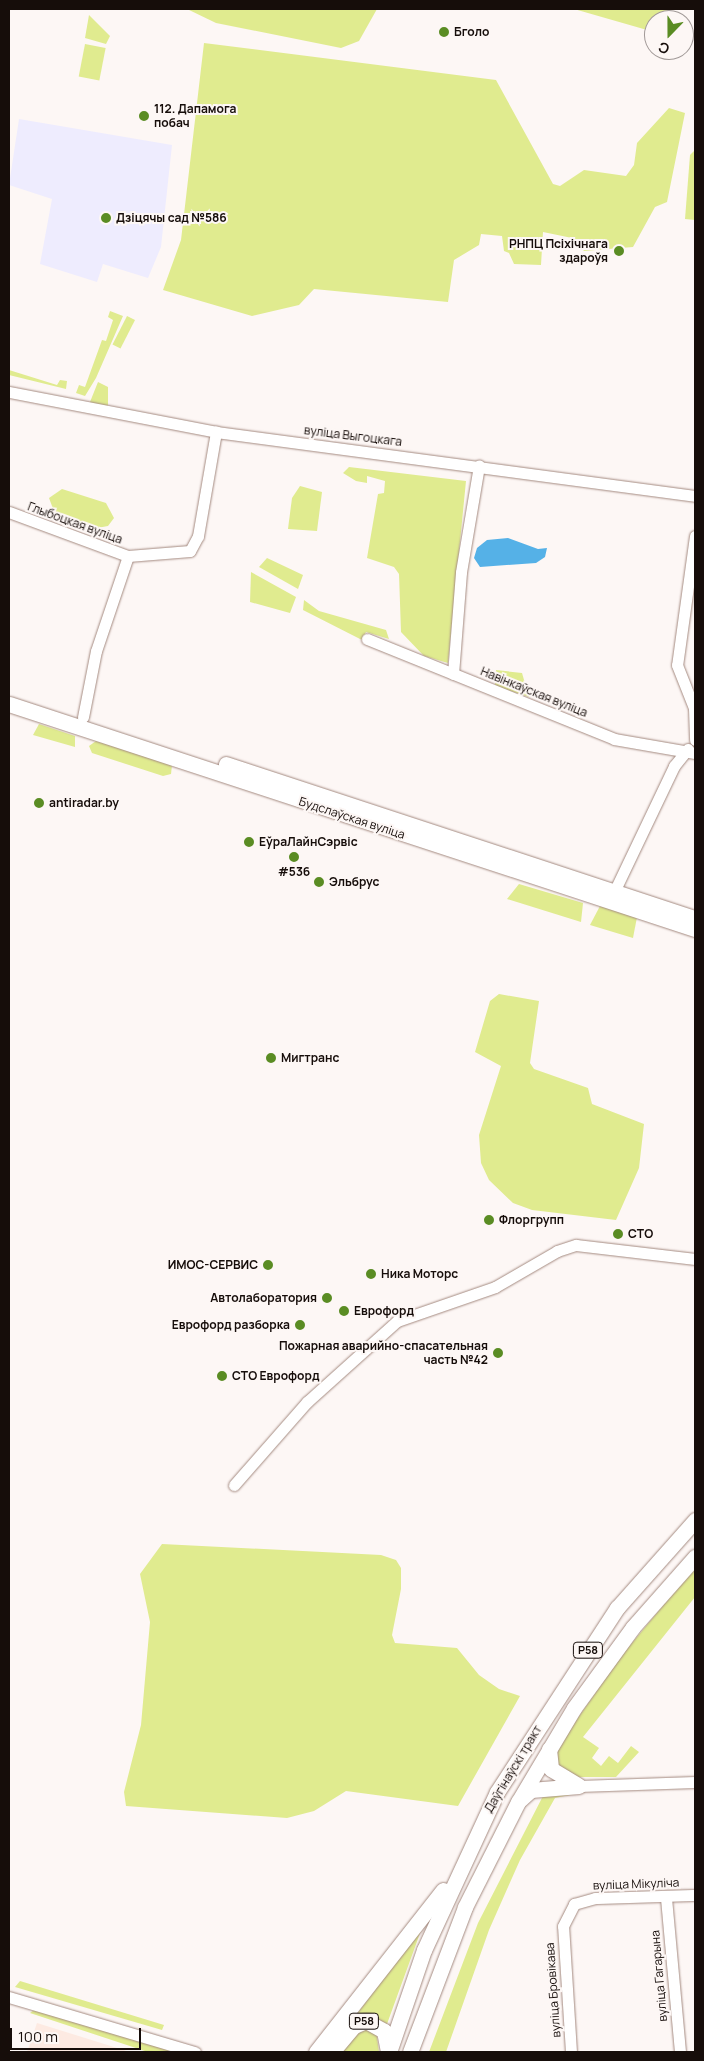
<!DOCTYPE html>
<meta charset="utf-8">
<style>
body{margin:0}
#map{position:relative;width:704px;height:2061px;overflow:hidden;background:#fdf7f5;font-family:Manrope,sans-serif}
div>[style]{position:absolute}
.commercial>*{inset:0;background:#fdeae2}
.education>*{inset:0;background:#eeecfe}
.green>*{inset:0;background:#e0eb8f;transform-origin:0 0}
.water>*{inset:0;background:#55b1e7}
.roads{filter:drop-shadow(0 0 1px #a48a80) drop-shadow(0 0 1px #a48a80)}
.minor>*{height:11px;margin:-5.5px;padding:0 5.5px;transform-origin:5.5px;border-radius:5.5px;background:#fff}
.major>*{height:15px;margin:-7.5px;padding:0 7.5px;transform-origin:7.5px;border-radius:7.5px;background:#fff}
.dots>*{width:14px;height:14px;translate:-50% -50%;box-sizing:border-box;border:2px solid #fdf7f5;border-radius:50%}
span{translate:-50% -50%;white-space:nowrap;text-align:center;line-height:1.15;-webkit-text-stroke:4px #fdf7f5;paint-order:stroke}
.shield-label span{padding:1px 4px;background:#fdf7f5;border:1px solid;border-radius:4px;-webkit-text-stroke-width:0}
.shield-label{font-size:11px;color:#160d0a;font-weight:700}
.poi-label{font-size:12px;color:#160d0a;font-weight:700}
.left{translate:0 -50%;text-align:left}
.right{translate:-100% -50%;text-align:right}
.street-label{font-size:12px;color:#160d0a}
.frame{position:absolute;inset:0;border:10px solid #160d0a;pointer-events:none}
.north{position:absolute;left:644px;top:10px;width:50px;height:50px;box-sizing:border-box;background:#fdf7f5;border:1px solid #a19997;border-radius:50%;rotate:202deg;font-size:14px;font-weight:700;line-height:20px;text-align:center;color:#160d0a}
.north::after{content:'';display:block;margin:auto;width:18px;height:22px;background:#5a8c23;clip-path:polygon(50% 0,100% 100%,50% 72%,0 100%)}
.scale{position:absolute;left:10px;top:2028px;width:131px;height:22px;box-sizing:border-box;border:2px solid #160d0a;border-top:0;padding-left:6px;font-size:15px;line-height:18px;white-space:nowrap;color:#160d0a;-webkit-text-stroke:4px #fdf7f5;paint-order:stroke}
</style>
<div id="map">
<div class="commercial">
<i style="clip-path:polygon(37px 2023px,130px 2052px,27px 2052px)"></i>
</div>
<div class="education">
<i style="clip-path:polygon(19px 119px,172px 145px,161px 247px,148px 278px,103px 264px,97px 282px,40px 264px,52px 199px,9px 185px)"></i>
</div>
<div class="green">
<i style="clip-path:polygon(187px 9px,377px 9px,359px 41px,341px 48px,216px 23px)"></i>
<i style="clip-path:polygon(574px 9px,669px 9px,664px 20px,654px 20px,654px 32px)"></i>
<i style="clip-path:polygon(89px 15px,110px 36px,106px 44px,85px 38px)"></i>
<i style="clip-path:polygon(204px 43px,496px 80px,553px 184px,560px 186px,584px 170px,626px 176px,634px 165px,637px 143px,669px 108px,685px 113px,667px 202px,655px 207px,633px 247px,584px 251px,572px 238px,543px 232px,541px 265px,514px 264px,509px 253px,504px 251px,502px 236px,481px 234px,479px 245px,454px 260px,448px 302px,314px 289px,299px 305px,252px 316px,163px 290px,181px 240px)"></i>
<i style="left:85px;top:44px;width:21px;height:33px;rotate:11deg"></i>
<i style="clip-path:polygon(695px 150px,695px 220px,685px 219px,690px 155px)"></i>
<i style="clip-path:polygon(110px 311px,123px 316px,96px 378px,85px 396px,76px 393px,79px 385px,85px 387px,102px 340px,106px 341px,113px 320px,108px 317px)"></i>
<i style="left:127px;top:316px;width:9px;height:32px;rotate:27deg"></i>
<i style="clip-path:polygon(9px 370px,57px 385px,60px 380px,67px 381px,66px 389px,9px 375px)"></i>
<i style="clip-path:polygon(98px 382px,108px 387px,108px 411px,88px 407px)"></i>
<i style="clip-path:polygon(349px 467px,466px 481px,448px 663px,424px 656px,401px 632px,399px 574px,394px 567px,367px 558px,378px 494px,384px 493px,385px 481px,367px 476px,367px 483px,356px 481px,343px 473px)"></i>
<i style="clip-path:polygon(300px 486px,322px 492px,317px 531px,288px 529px,292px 498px)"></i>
<i style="clip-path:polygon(62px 489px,106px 503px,114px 518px,108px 526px,97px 528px,55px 514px,49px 498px)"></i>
<i style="clip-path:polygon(267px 558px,303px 575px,298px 589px,259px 567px)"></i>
<i style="clip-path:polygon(251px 572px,296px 597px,290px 613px,250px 602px)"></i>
<i style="clip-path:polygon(304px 600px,319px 611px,386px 630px,389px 639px,366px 632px,362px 640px,303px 610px)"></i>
<i style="clip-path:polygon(496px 670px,522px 673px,529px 697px,495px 686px)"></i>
<i style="clip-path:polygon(39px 724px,75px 736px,75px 747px,33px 735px)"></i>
<i style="clip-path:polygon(96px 741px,172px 765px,171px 774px,163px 776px,92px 753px,89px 746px)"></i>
<i style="clip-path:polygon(519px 884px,583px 903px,581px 922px,507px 899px)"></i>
<i style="clip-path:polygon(600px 906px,637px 917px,633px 938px,590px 925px)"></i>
<i style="clip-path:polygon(499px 994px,539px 1001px,530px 1063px,534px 1069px,588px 1088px,592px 1104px,644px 1124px,639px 1168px,616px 1220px,532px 1210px,513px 1203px,489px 1180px,481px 1163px,479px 1135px,501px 1066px,475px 1052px,490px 1001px)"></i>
<i style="clip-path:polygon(162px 1544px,381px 1555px,396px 1560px,401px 1568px,401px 1589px,392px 1635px,395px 1643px,457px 1648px,479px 1675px,499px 1689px,520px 1696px,458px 1806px,346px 1791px,314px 1811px,287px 1818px,126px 1806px,124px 1792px,141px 1725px,150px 1622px,140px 1574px)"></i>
<i style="clip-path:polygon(695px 1567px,695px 1597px,583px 1737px,599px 1748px,592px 1758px,601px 1766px,609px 1756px,618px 1763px,631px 1746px,639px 1752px,616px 1777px,565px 1777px,553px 1758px,561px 1742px,622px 1655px)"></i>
<i style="clip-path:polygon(590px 1791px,555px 1798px,520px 1860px,489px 1930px,446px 2052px,429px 2052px,478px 1923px,544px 1794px)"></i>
<i style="clip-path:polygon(423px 1925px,387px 2024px,373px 2017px,351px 2022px)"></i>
<i style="clip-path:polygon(20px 1981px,164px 2025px,162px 2030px,15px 1987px)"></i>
<i style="clip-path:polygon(34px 2010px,179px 2052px,148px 2052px,30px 2013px)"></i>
<i style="clip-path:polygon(361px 2027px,376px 2030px,379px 2052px,338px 2052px)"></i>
</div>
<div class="water">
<i style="clip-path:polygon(508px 538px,538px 549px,547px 548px,545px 557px,536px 563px,480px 567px,474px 558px,477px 548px,487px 540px)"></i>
</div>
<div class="roads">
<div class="minor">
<i style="left:9px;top:392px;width:211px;rotate:10.9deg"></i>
<i style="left:216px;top:432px;width:483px;rotate:7.6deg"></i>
<i style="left:9px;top:512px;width:127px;rotate:20.3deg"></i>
<i style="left:128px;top:556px;width:62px;rotate:-4.6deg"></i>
<i style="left:190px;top:551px;width:17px;rotate:-62deg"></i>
<i style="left:198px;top:536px;width:106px;rotate:-80.2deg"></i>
<i style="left:695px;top:536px;width:130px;rotate:97.9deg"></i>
<i style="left:677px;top:665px;width:46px;rotate:68.4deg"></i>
<i style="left:694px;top:708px;width:32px;rotate:88deg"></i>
<i style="left:367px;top:639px;width:266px;rotate:22deg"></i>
<i style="left:614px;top:739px;width:82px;rotate:9.8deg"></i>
<i style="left:453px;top:674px;width:102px;rotate:-85.5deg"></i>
<i style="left:461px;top:572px;width:108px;rotate:-80.4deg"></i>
<i style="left:83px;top:717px;width:67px;rotate:-78.9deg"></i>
<i style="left:96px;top:651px;width:100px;rotate:-71.4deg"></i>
<i style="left:614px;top:892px;width:140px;rotate:-64.5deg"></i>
<i style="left:674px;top:766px;width:22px;rotate:-51deg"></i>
<i style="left:234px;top:1485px;width:111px;rotate:-48.7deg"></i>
<i style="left:307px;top:1402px;width:121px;rotate:-42deg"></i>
<i style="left:397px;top:1321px;width:104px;rotate:-19.1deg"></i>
<i style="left:495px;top:1287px;width:72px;rotate:-30.1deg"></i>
<i style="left:557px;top:1251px;width:20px;rotate:-18deg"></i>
<i style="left:576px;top:1245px;width:120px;rotate:6.7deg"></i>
<i style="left:579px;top:1786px;width:116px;rotate:-2deg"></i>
<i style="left:666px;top:1898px;width:155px;rotate:84.8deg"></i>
<i style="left:9px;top:1997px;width:194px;rotate:16.5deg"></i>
<i style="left:571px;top:2052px;width:126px;rotate:-93.6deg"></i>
<i style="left:563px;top:1926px;width:25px;rotate:-63deg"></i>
<i style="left:574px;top:1904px;width:22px;rotate:-16deg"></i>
<i style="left:595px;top:1898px;width:100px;rotate:-1.7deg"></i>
</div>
<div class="major">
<i style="left:9px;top:704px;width:722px;rotate:18.16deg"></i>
<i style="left:226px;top:764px;width:494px;rotate:18.2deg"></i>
<i style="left:549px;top:1749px;width:20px;rotate:84deg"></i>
<i style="left:551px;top:1769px;width:31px;rotate:31deg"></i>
<i style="left:521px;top:1799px;width:13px;rotate:-42deg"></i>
<i style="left:531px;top:1790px;width:48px;rotate:-4.8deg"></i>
<i style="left:316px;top:2052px;width:206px;rotate:-51.9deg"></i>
<i style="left:332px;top:2052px;width:34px;rotate:-50deg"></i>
<i style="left:354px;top:2026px;width:13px;rotate:-23deg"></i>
<i style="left:366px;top:2021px;width:21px;rotate:29deg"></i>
<i style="left:384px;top:2031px;width:21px;rotate:79deg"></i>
<i style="left:389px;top:2052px;width:108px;rotate:-71.1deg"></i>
<i style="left:424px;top:1950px;width:174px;rotate:-65.2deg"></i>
<i style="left:497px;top:1792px;width:220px;rotate:-56.9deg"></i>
<i style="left:617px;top:1608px;width:118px;rotate:-48.4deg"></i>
<i style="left:410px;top:2052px;width:155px;rotate:-69.2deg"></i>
<i style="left:465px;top:1907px;width:118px;rotate:-63.2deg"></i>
<i style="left:518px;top:1802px;width:109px;rotate:-59.2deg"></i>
<i style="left:574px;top:1708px;width:100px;rotate:-53.9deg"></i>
<i style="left:633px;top:1627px;width:94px;rotate:-48.5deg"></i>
</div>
</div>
<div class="dots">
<i style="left:444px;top:32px;background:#5a8c23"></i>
<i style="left:144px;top:116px;background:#5a8c23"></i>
<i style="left:106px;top:218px;background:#5a8c23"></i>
<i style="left:619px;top:251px;background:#5a8c23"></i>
<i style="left:39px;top:803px;background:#5a8c23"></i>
<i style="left:249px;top:842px;background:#5a8c23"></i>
<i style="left:294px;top:857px;background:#5a8c23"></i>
<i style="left:319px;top:882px;background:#5a8c23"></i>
<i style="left:271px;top:1058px;background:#5a8c23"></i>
<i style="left:489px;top:1220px;background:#5a8c23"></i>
<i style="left:618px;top:1234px;background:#5a8c23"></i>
<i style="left:268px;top:1265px;background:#5a8c23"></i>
<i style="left:371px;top:1274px;background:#5a8c23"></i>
<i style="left:327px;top:1298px;background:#5a8c23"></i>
<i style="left:344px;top:1311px;background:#5a8c23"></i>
<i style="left:300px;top:1325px;background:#5a8c23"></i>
<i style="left:498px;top:1353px;background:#5a8c23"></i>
<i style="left:222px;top:1376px;background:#5a8c23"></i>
</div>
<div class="shield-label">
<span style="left:588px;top:1650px">Р58</span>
<span style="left:364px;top:2021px">Р58</span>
</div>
<div class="poi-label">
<span class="left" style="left:454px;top:32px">Бголо</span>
<span class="left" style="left:154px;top:116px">112. Дапамога<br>побач</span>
<span class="left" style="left:116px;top:218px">Дзіцячы сад №586</span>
<span class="right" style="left:608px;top:251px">РНПЦ Псіхічнага<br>здароўя</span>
<span class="left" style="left:49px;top:803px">antiradar.by</span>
<span class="left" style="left:259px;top:842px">ЕўраЛайнСэрвіс</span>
<span style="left:294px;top:872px">#536</span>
<span class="left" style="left:329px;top:882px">Эльбрус</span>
<span class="left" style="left:281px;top:1058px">Мигтранс</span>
<span class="left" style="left:499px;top:1220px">Флоргрупп</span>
<span class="left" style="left:628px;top:1234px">СТО</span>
<span class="right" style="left:258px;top:1265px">ИМОС-СЕРВИС</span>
<span class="left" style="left:381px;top:1274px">Ника Моторс</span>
<span class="right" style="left:317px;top:1298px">Автолаборатория</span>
<span class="left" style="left:354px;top:1311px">Еврофорд</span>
<span class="right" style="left:290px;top:1325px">Еврофорд разборка</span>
<span class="right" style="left:488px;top:1353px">Пожарная аварийно-спасательная<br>часть №42</span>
<span class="left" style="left:232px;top:1376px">СТО Еврофорд</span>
</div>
<div class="street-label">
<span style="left:353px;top:436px;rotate:7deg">вуліца Выгоцкага</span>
<span style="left:75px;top:523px;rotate:20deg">Глыбоцкая вуліца</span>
<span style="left:534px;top:692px;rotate:22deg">Навінкаўская вуліца</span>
<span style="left:352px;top:818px;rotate:18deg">Будслаўская вуліца</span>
<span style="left:513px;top:1769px;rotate:-59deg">Даўгінаўскі тракт</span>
<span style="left:636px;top:1884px;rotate:-2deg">вуліца Мікуліча</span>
<span style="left:659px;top:1976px;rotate:-95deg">вуліца Гагарына</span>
<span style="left:553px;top:1990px;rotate:-94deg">вуліца Бровікава</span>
</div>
<div class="frame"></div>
<div class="north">С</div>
<div class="scale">100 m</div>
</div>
